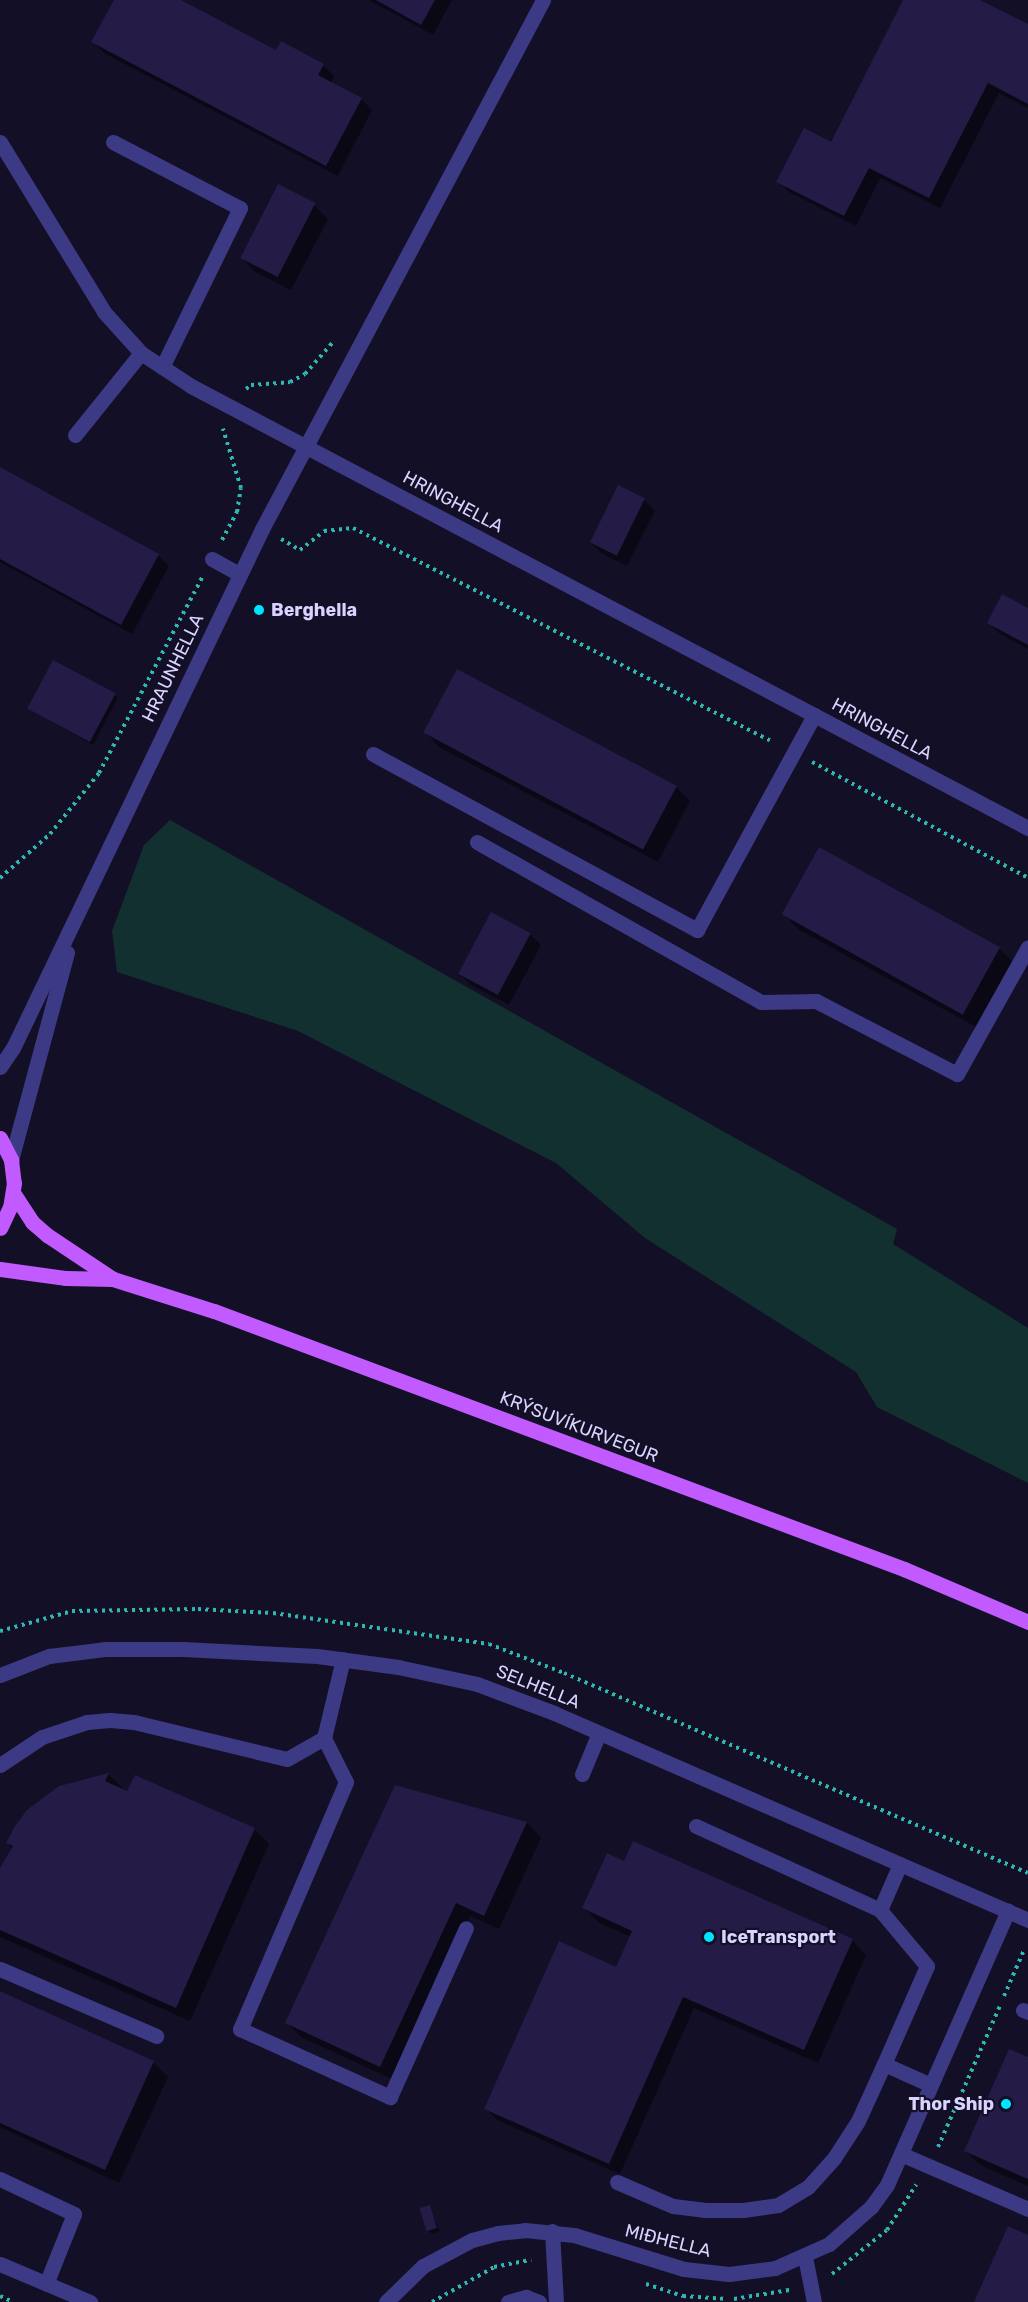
<!DOCTYPE html>
<meta charset="utf-8">
<style>
body{margin:0}
#map{position:relative;width:1028px;height:2302px;overflow:hidden;background:#130f26;font-family:Rubik,sans-serif}
div>[style]{position:absolute}
.green>*{inset:0;background:#12302f}
.shadow>*{inset:0;background:#0007}
.building>*{inset:0;background:#241b47;transform-origin:0 0}
.path>*{height:4px;margin-top:-2px;transform-origin:0;background:repeating-linear-gradient(90deg,#2fb8b0 0 3px,transparent 0 7.5px)}
.minor>*{height:15px;margin:-7.5px;padding:0 7.5px;transform-origin:7.5px;border-radius:7.5px;background:#3d3a85}
.major>*{height:15px;margin:-7.5px;padding:0 7.5px;transform-origin:7.5px;border-radius:7.5px;background:#c25bff}
.dots>*{width:16px;height:16px;translate:-50% -50%;box-sizing:border-box;border:3px solid #130f26;border-radius:50%}
span{translate:-50% -50%;white-space:nowrap;text-align:center;line-height:1.15;-webkit-text-stroke:4.5px #130f26;paint-order:stroke}
.street-label{font-size:18px;color:#d9d4ff}
.poi-label{font-size:18px;color:#d9d4ff;font-weight:700}
.left{translate:0 -50%;text-align:left}
.right{translate:-100% -50%;text-align:right}
</style>
<div id="map">
<div class="green">
<i style="clip-path:polygon(170px 820px,897px 1229px,893px 1244px,1028px 1328px,1028px 1483px,877px 1407px,856px 1372px,645px 1238px,556px 1163px,298px 1031px,117px 972px,112px 931px,144px 845px)"></i>
</div>
<div class="shadow">
<i style="clip-path:polygon(115px 0,177px 0,277px 52px,323px 65px,334px 76px,331px 83px,361px 99px,372px 110px,338px 176px,104px 53px,93px 42px)"></i>
<i style="clip-path:polygon(369px 0,452px 0,433px 35px)"></i>
<i style="clip-path:polygon(904px 0,977px 0,1028px 26px,1028px 108px,999px 93px,940px 208px,880px 178px,856px 226px,789px 192px,778px 181px,831px 144px)"></i>
<i style="clip-path:polygon(314px 205px,328px 219px,291px 290px,255px 272px,241px 257px)"></i>
<i style="clip-path:polygon(0 468px,158px 555px,169px 566px,132px 634px,0 562px)"></i>
<i style="clip-path:polygon(644px 500px,655px 511px,627px 566px,601px 553px,590px 542px)"></i>
<i style="clip-path:polygon(1028px 609px,1028px 649px,1000px 634px,989px 623px)"></i>
<i style="clip-path:polygon(115px 695px,118px 698px,93px 745px,29px 709px)"></i>
<i style="clip-path:polygon(425px 732px,676px 787px,690px 801px,658px 862px,439px 747px)"></i>
<i style="clip-path:polygon(820px 849px,999px 948px,1014px 963px,978px 1028px,798px 929px,784px 914px)"></i>
<i style="clip-path:polygon(530px 934px,541px 945px,509px 1005px,471px 985px,460px 974px)"></i>
<i style="clip-path:polygon(109px 1775px,128px 1793px,135px 1777px,255px 1830px,269px 1844px,190px 2021px,0 1937px,0 1870px,13px 1849px,8px 1843px,59px 1787px)"></i>
<i style="clip-path:polygon(396px 1787px,527px 1823px,541px 1838px,499px 1929px,470px 1916px,394px 2080px,301px 2037px,287px 2023px)"></i>
<i style="clip-path:polygon(625px 1863px,852px 1940px,866px 1955px,818px 2063px,694px 2008px,620px 2174px,497px 2120px,486px 2109px,617px 1969px,631px 1937px,598px 1922px,584px 1908px)"></i>
<i style="clip-path:polygon(0 1993px,153px 2062px,168px 2077px,119px 2183px,0 2127px)"></i>
<i style="clip-path:polygon(1028px 2059px,1028px 2186px,980px 2165px,966px 2151px)"></i>
<i style="clip-path:polygon(429px 2207px,440px 2231px,432px 2234px,428px 2230px)"></i>
</div>
<div class="building">
<i style="clip-path:polygon(114px 0,181px 0,276px 50px,281px 41px,324px 64px,318px 75px,362px 98px,326px 166px,91px 42px)"></i>
<i style="clip-path:polygon(376px 0,435px 0,421px 25px)"></i>
<i style="clip-path:polygon(903px 0,980px 0,1028px 24px,1028px 104px,988px 83px,929px 198px,869px 168px,844px 216px,776px 182px,804px 128px,831px 142px)"></i>
<i style="left:278px;top:184px;width:42px;height:83px;rotate:27deg"></i>
<i style="clip-path:polygon(0 467px,159px 554px,121px 625px,0 559px)"></i>
<i style="left:618px;top:485px;width:30px;height:64px;rotate:26deg"></i>
<i style="clip-path:polygon(1002px 594px,1028px 608px,1028px 645px,987px 623px)"></i>
<i style="left:53px;top:660px;width:71px;height:55px;rotate:28deg"></i>
<i style="left:457px;top:669px;width:249px;height:72px;rotate:28deg"></i>
<i style="left:819px;top:847px;width:207px;height:77px;rotate:29deg"></i>
<i style="left:491px;top:912px;width:45px;height:70px;rotate:28deg"></i>
<i style="clip-path:polygon(109px 1773px,105px 1781px,127px 1791px,135px 1775px,255px 1828px,176px 2008px,0 1930px,0 1868px,13px 1846px,6px 1843px,15px 1826px,27px 1810px,59px 1786px)"></i>
<i style="clip-path:polygon(395px 1785px,527px 1822px,484px 1916px,456px 1903px,380px 2067px,285px 2023px)"></i>
<i style="clip-path:polygon(633px 1841px,853px 1939px,804px 2050px,683px 1997px,609px 2164px,484px 2109px,559px 1941px,616px 1967px,632px 1931px,582px 1908px,607px 1853px,624px 1861px)"></i>
<i style="clip-path:polygon(0 1991px,154px 2061px,105px 2170px,0 2123px)"></i>
<i style="clip-path:polygon(1009px 2049px,1028px 2057px,1028px 2179px,964px 2151px)"></i>
<i style="left:430px;top:2205px;width:24px;height:11px;rotate:73deg"></i>
<i style="clip-path:polygon(1008px 2226px,1028px 2235px,1028px 2302px,974px 2302px)"></i>
</div>
<div class="path">
<i style="left:246px;top:389px;width:6px;rotate:-39deg"></i>
<i style="left:251px;top:385px;width:39px;rotate:-4deg"></i>
<i style="left:290px;top:382px;width:17px;rotate:-28deg"></i>
<i style="left:305px;top:374px;width:44px;rotate:-48.7deg"></i>
<i style="left:281px;top:539px;width:22px;rotate:30deg"></i>
<i style="left:300px;top:550px;width:31px;rotate:-38deg"></i>
<i style="left:324px;top:531px;width:29px;rotate:-6deg"></i>
<i style="left:353px;top:528px;width:471px;rotate:27deg"></i>
<i style="left:222px;top:540px;width:32px;rotate:-62deg"></i>
<i style="left:237px;top:512px;width:24px;rotate:-81deg"></i>
<i style="left:241px;top:488px;width:62px;rotate:-107deg"></i>
<i style="left:812px;top:762px;width:245px;rotate:28.2deg"></i>
<i style="left:0;top:878px;width:67px;rotate:-41.3deg"></i>
<i style="left:50px;top:834px;width:78px;rotate:-51.2deg"></i>
<i style="left:99px;top:773px;width:221px;rotate:-62.2deg"></i>
<i style="left:0;top:1631px;width:75px;rotate:-15.5deg"></i>
<i style="left:72px;top:1611px;width:126px;rotate:-0.9deg"></i>
<i style="left:198px;top:1609px;width:75px;rotate:3.1deg"></i>
<i style="left:273px;top:1613px;width:218px;rotate:8.2deg"></i>
<i style="left:489px;top:1644px;width:80px;rotate:21.1deg"></i>
<i style="left:564px;top:1673px;width:505px;rotate:23.32deg"></i>
<i style="left:1004px;top:1996px;width:50px;rotate:-66.5deg"></i>
<i style="left:938px;top:2147px;width:154px;rotate:-66.3deg"></i>
<i style="left:832px;top:2274px;width:70px;rotate:-38.7deg"></i>
<i style="left:887px;top:2230px;width:54px;rotate:-57.2deg"></i>
<i style="left:646px;top:2284px;width:39px;rotate:18deg"></i>
<i style="left:683px;top:2296px;width:44px;rotate:3.9deg"></i>
<i style="left:0;top:2296px;width:14px;rotate:25deg"></i>
<i style="left:734px;top:2299px;width:56px;rotate:-9.3deg"></i>
<i style="left:432px;top:2302px;width:71px;rotate:-29.4deg"></i>
<i style="left:494px;top:2267px;width:38px;rotate:-11deg"></i>
</div>
<div class="minor">
<i style="left:0;top:142px;width:199px;rotate:58.5deg"></i>
<i style="left:104px;top:312px;width:55px;rotate:47.9deg"></i>
<i style="left:141px;top:353px;width:60px;rotate:33.4deg"></i>
<i style="left:191px;top:386px;width:947px;rotate:27.84deg"></i>
<i style="left:113px;top:142px;width:143px;rotate:27.5deg"></i>
<i style="left:240px;top:208px;width:177px;rotate:116.1deg"></i>
<i style="left:75px;top:435px;width:105px;rotate:-51.2deg"></i>
<i style="left:212px;top:559px;width:31px;rotate:29deg"></i>
<i style="left:373px;top:754px;width:369px;rotate:28.5deg"></i>
<i style="left:697px;top:930px;width:245px;rotate:-61.4deg"></i>
<i style="left:477px;top:842px;width:326px;rotate:29.4deg"></i>
<i style="left:761px;top:1002px;width:55px;rotate:-1deg"></i>
<i style="left:816px;top:1001px;width:159px;rotate:27.4deg"></i>
<i style="left:957px;top:1074px;width:145px;rotate:-60.8deg"></i>
<i style="left:0;top:1067px;width:23px;rotate:-56deg"></i>
<i style="left:13px;top:1048px;width:576px;rotate:-64.37deg"></i>
<i style="left:262px;top:529px;width:599px;rotate:-62.02deg"></i>
<i style="left:11px;top:1160px;width:215px;rotate:-74.9deg"></i>
<i style="left:0;top:1675px;width:53px;rotate:-21.2deg"></i>
<i style="left:49px;top:1656px;width:56px;rotate:-7.1deg"></i>
<i style="left:105px;top:1649px;width:78px"></i>
<i style="left:183px;top:1649px;width:134px;rotate:3deg"></i>
<i style="left:317px;top:1656px;width:82px;rotate:7.7deg"></i>
<i style="left:398px;top:1667px;width:81px;rotate:12.1deg"></i>
<i style="left:477px;top:1684px;width:82px;rotate:20.6deg"></i>
<i style="left:554px;top:1713px;width:517px;rotate:23.59deg"></i>
<i style="left:324px;top:1738px;width:49px;rotate:63.4deg"></i>
<i style="left:346px;top:1782px;width:269px;rotate:113.2deg"></i>
<i style="left:240px;top:2029px;width:165px;rotate:24.4deg"></i>
<i style="left:390px;top:2097px;width:185px;rotate:-65.8deg"></i>
<i style="left:0;top:1765px;width:50px;rotate:-33.7deg"></i>
<i style="left:42px;top:1737px;width:47px;rotate:-18.4deg"></i>
<i style="left:87px;top:1722px;width:23px;rotate:-5deg"></i>
<i style="left:110px;top:1720px;width:24px;rotate:5deg"></i>
<i style="left:134px;top:1722px;width:157px;rotate:13.6deg"></i>
<i style="left:287px;top:1759px;width:43px;rotate:-29.6deg"></i>
<i style="left:324px;top:1738px;width:81px;rotate:-76.5deg"></i>
<i style="left:582px;top:1774px;width:44px;rotate:-67.5deg"></i>
<i style="left:696px;top:1826px;width:202px;rotate:24.5deg"></i>
<i style="left:880px;top:1910px;width:73px;rotate:50deg"></i>
<i style="left:927px;top:1966px;width:107px;rotate:113.7deg"></i>
<i style="left:884px;top:2064px;width:51px;rotate:24.1deg"></i>
<i style="left:880px;top:1910px;width:50px;rotate:-66.5deg"></i>
<i style="left:0;top:1969px;width:170px;rotate:23.2deg"></i>
<i style="left:1023px;top:2010px;width:5px;rotate:22deg"></i>
<i style="left:901px;top:2154px;width:138px;rotate:23.4deg"></i>
<i style="left:0;top:2179px;width:82px;rotate:25.3deg"></i>
<i style="left:74px;top:2214px;width:75px;rotate:111.8deg"></i>
<i style="left:617px;top:2182px;width:61px;rotate:23.2deg"></i>
<i style="left:673px;top:2206px;width:31px;rotate:7deg"></i>
<i style="left:704px;top:2210px;width:39px"></i>
<i style="left:743px;top:2210px;width:35px;rotate:-8deg"></i>
<i style="left:778px;top:2205px;width:35px;rotate:-31deg"></i>
<i style="left:808px;top:2187px;width:39px;rotate:-48deg"></i>
<i style="left:834px;top:2158px;width:44px;rotate:-57deg"></i>
<i style="left:858px;top:2121px;width:63px;rotate:-65.5deg"></i>
<i style="left:552px;top:2231px;width:71px;rotate:86.8deg"></i>
<i style="left:805px;top:2257px;width:46px;rotate:78.7deg"></i>
<i style="left:0;top:2264px;width:98px;rotate:22.9deg"></i>
<i style="left:386px;top:2302px;width:52px;rotate:-44.2deg"></i>
<i style="left:423px;top:2266px;width:55px;rotate:-28deg"></i>
<i style="left:472px;top:2240px;width:27px;rotate:-15deg"></i>
<i style="left:498px;top:2233px;width:27px;rotate:-6deg"></i>
<i style="left:525px;top:2230px;width:49px;rotate:5.8deg"></i>
<i style="left:574px;top:2235px;width:115px;rotate:17.2deg"></i>
<i style="left:684px;top:2269px;width:45px;rotate:6.3deg"></i>
<i style="left:729px;top:2274px;width:46px;rotate:-7.4deg"></i>
<i style="left:775px;top:2268px;width:59px;rotate:-24deg"></i>
<i style="left:829px;top:2244px;width:56px;rotate:-41.4deg"></i>
<i style="left:871px;top:2207px;width:27px;rotate:-54deg"></i>
<i style="left:887px;top:2185px;width:300px;rotate:-66.2deg"></i>
<i style="left:508px;top:2302px;width:19px;rotate:-16deg"></i>
<i style="left:526px;top:2297px;width:14px;rotate:21deg"></i>
</div>
<div class="major">
<i style="left:0;top:1138px;width:25px;rotate:63deg"></i>
<i style="left:11px;top:1160px;width:23px;rotate:83deg"></i>
<i style="left:14px;top:1183px;width:24px;rotate:99deg"></i>
<i style="left:10px;top:1207px;width:23px;rotate:115deg"></i>
<i style="left:14px;top:1194px;width:33px;rotate:57deg"></i>
<i style="left:32px;top:1222px;width:20px;rotate:41deg"></i>
<i style="left:47px;top:1235px;width:79px;rotate:33.7deg"></i>
<i style="left:113px;top:1279px;width:106px;rotate:17.6deg"></i>
<i style="left:214px;top:1311px;width:737px;rotate:20.5deg"></i>
<i style="left:904px;top:1569px;width:135px;rotate:23.1deg"></i>
<i style="left:0;top:1269px;width:67px;rotate:7.8deg"></i>
<i style="left:66px;top:1278px;width:47px;rotate:1.2deg"></i>
</div>
<div class="dots">
<i style="left:259px;top:610px;background:#00e5ff"></i>
<i style="left:709px;top:1937px;background:#00e5ff"></i>
<i style="left:1006px;top:2104px;background:#00e5ff"></i>
</div>
<div class="street-label">
<span style="left:453px;top:502px;rotate:28deg">HRINGHELLA</span>
<span style="left:173px;top:668px;rotate:-64deg">HRAUNHELLA</span>
<span style="left:882px;top:729px;rotate:28deg">HRINGHELLA</span>
<span style="left:579px;top:1427px;rotate:21deg">KRÝSUVÍKURVEGUR</span>
<span style="left:538px;top:1687px;rotate:22deg">SELHELLA</span>
<span style="left:668px;top:2241px;rotate:14deg">MIÐHELLA</span>
</div>
<div class="poi-label">
<span class="left" style="left:271px;top:610px">Berghella</span>
<span class="left" style="left:721px;top:1937px">IceTransport</span>
<span class="right" style="left:994px;top:2104px">Thor Ship</span>
</div>
</div>
